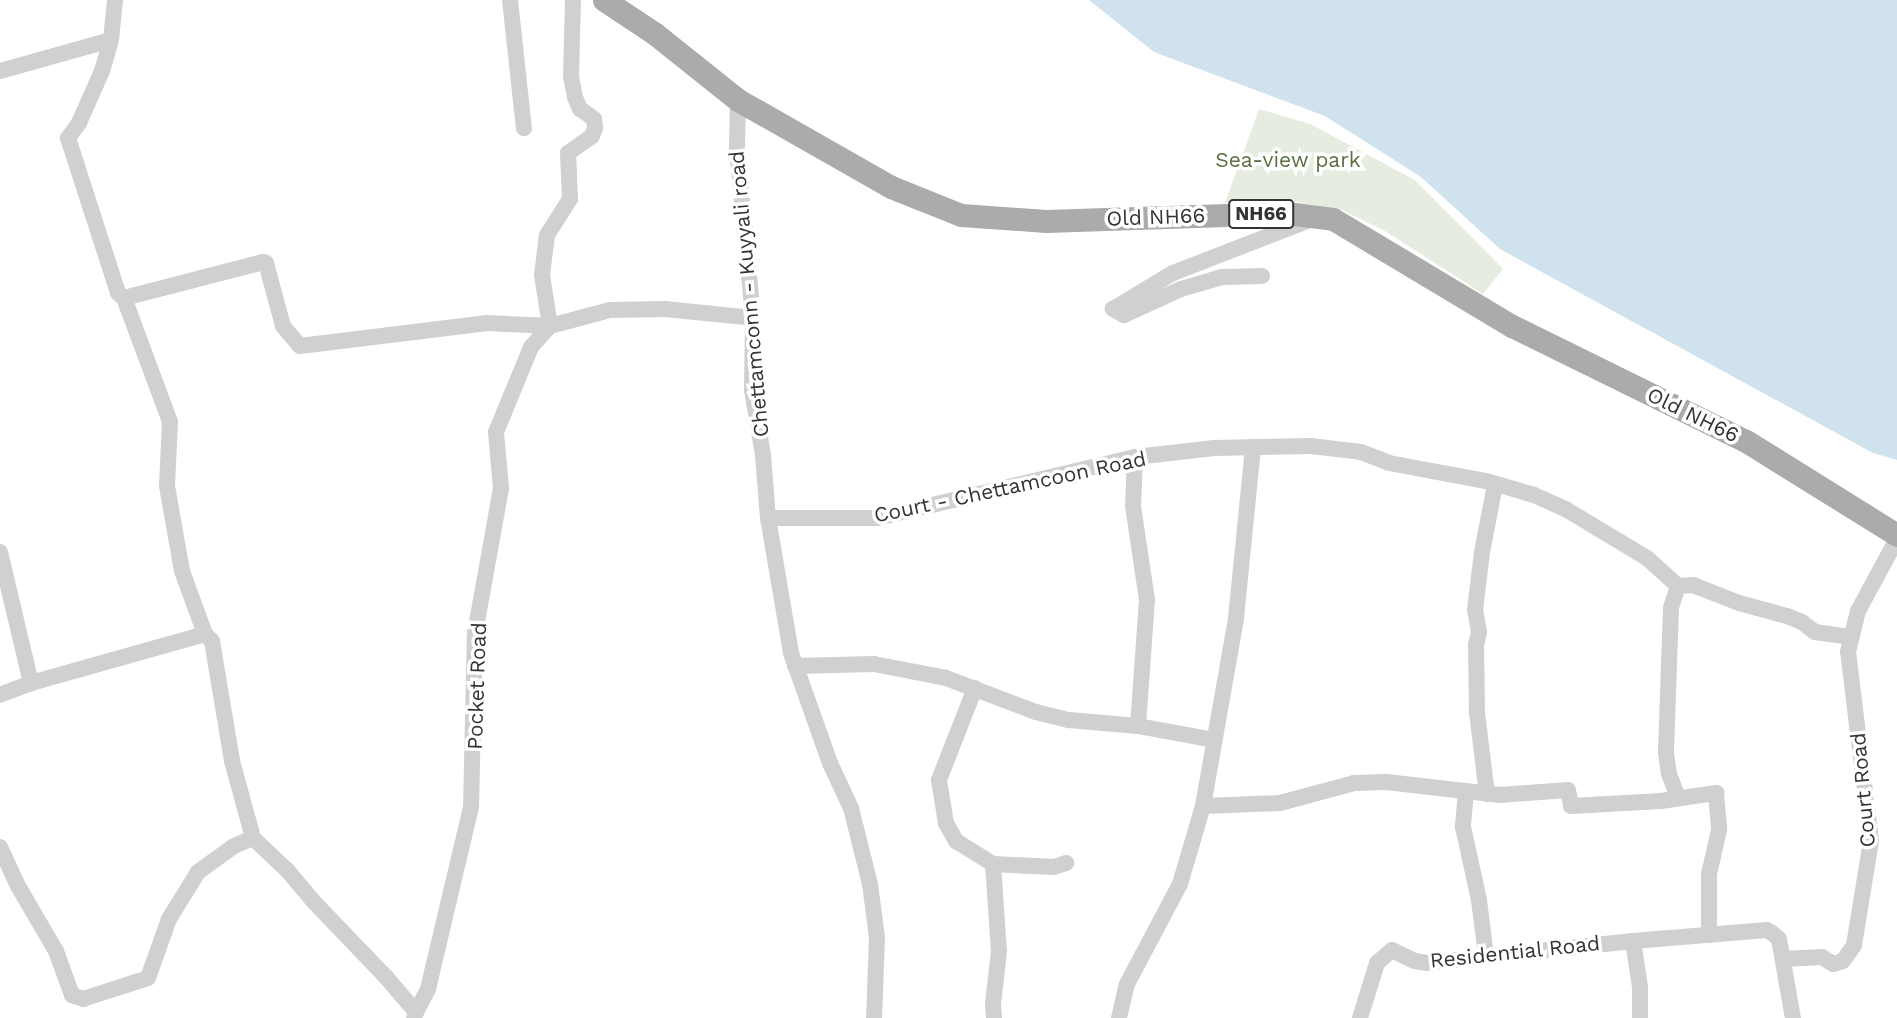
<!DOCTYPE html>
<style>
body{margin:0}
#map{position:relative;width:1897px;height:1018px;overflow:hidden;background:#fff;font-family:"Work Sans",sans-serif}
div>[style]{position:absolute}
.green>*{inset:0;background:#e6ecdf}
.water>*{inset:0;background:#cfe2ee}
.minor>*{height:16px;margin:-8px;padding:0 8px;transform-origin:8px;border-radius:8px;background:#d0d0d0}
.primary>*{height:23px;margin:-11.5px;padding:0 11.5px;transform-origin:11.5px;border-radius:11.5px;background:#ababab}
span{translate:-50% -50%;white-space:nowrap;text-align:center;line-height:1.15;-webkit-text-stroke:7px #fff;paint-order:stroke}
.shield-label span{padding:2px 5px;background:#fff;border:2px solid;border-radius:5px;-webkit-text-stroke-width:0}
.shield-label{font-size:19px;color:#333;font-weight:700}
.park-label{font-size:21px;color:#56703f}
.street-label{font-size:21px;color:#333}
</style>
<div id="map">
<div class="green">
<i style="clip-path:polygon(1259px 109px,1310px 124px,1415px 180px,1503px 269px,1483px 294px,1385px 231px,1342px 210px,1292px 201px,1225px 203px)"></i>
</div>
<div class="water">
<i style="clip-path:polygon(1089px 0,1897px 0,1897px 460px,1873px 453px,1500px 249px,1421px 177px,1325px 116px,1154px 52px)"></i>
</div>
<div class="minor">
<i style="left:115px;top:0;width:40px;rotate:95.7deg"></i>
<i style="left:111px;top:40px;width:32px;rotate:106deg"></i>
<i style="left:102px;top:71px;width:57px;rotate:113.9deg"></i>
<i style="left:79px;top:123px;width:19px;rotate:126deg"></i>
<i style="left:68px;top:138px;width:163px;rotate:72.1deg"></i>
<i style="left:118px;top:293px;width:8px;rotate:40deg"></i>
<i style="left:124px;top:298px;width:132px;rotate:69.6deg"></i>
<i style="left:170px;top:422px;width:64px;rotate:92.7deg"></i>
<i style="left:167px;top:486px;width:86px;rotate:80deg"></i>
<i style="left:182px;top:571px;width:67px;rotate:69.9deg"></i>
<i style="left:510px;top:0;width:129px;rotate:83.8deg"></i>
<i style="left:0;top:71px;width:115px;rotate:-15.6deg"></i>
<i style="left:738px;top:100px;width:48px;rotate:91.2deg"></i>
<i style="left:737px;top:148px;width:171px;rotate:84.6deg"></i>
<i style="left:753px;top:318px;width:72px;rotate:90.8deg"></i>
<i style="left:752px;top:390px;width:66px;rotate:80.4deg"></i>
<i style="left:763px;top:455px;width:63px;rotate:85.5deg"></i>
<i style="left:768px;top:518px;width:137px;rotate:80.3deg"></i>
<i style="left:791px;top:653px;width:117px;rotate:70.5deg"></i>
<i style="left:830px;top:763px;width:50px;rotate:65deg"></i>
<i style="left:851px;top:808px;width:78px;rotate:76deg"></i>
<i style="left:870px;top:884px;width:53px;rotate:82.5deg"></i>
<i style="left:877px;top:937px;width:81px;rotate:92.1deg"></i>
<i style="left:1262px;top:276px;width:40px;rotate:178.6deg"></i>
<i style="left:1222px;top:277px;width:43px;rotate:163.7deg"></i>
<i style="left:1181px;top:289px;width:63px;rotate:155.5deg"></i>
<i style="left:1124px;top:315px;width:13px;rotate:-151deg"></i>
<i style="left:1113px;top:309px;width:70px;rotate:-31deg"></i>
<i style="left:1173px;top:273px;width:152px;rotate:-21.2deg"></i>
<i style="left:124px;top:298px;width:144px;rotate:-14.5deg"></i>
<i style="left:263px;top:262px;width:3px;rotate:18deg"></i>
<i style="left:266px;top:263px;width:65px;rotate:74.9deg"></i>
<i style="left:283px;top:326px;width:26px;rotate:50deg"></i>
<i style="left:300px;top:346px;width:187px;rotate:-7deg"></i>
<i style="left:486px;top:323px;width:64px;rotate:2.7deg"></i>
<i style="left:550px;top:326px;width:62px;rotate:-14.9deg"></i>
<i style="left:610px;top:310px;width:55px;rotate:-1deg"></i>
<i style="left:665px;top:309px;width:88px;rotate:5.8deg"></i>
<i style="left:1135px;top:457px;width:49px;rotate:92.3deg"></i>
<i style="left:1133px;top:506px;width:95px;rotate:81.5deg"></i>
<i style="left:1147px;top:600px;width:126px;rotate:94.1deg"></i>
<i style="left:768px;top:518px;width:109px"></i>
<i style="left:877px;top:518px;width:265px;rotate:-13.3deg"></i>
<i style="left:1135px;top:457px;width:80px;rotate:-6.5deg"></i>
<i style="left:1214px;top:448px;width:97px;rotate:-1.2deg"></i>
<i style="left:1311px;top:446px;width:50px;rotate:6.8deg"></i>
<i style="left:1361px;top:452px;width:30px;rotate:21deg"></i>
<i style="left:1389px;top:463px;width:99px;rotate:10.5deg"></i>
<i style="left:1486px;top:481px;width:50px;rotate:16.3deg"></i>
<i style="left:1534px;top:495px;width:36px;rotate:24deg"></i>
<i style="left:1567px;top:510px;width:93px;rotate:31deg"></i>
<i style="left:1647px;top:558px;width:42px;rotate:42.1deg"></i>
<i style="left:1678px;top:586px;width:15px;rotate:-4deg"></i>
<i style="left:1693px;top:585px;width:49px;rotate:21.4deg"></i>
<i style="left:1739px;top:603px;width:50px;rotate:15.2deg"></i>
<i style="left:1787px;top:616px;width:16px;rotate:22deg"></i>
<i style="left:1802px;top:622px;width:16px;rotate:38deg"></i>
<i style="left:1815px;top:632px;width:37px;rotate:8deg"></i>
<i style="left:0;top:552px;width:135px;rotate:76.7deg"></i>
<i style="left:31px;top:683px;width:33px;rotate:159deg"></i>
<i style="left:1678px;top:586px;width:23px;rotate:108deg"></i>
<i style="left:1671px;top:608px;width:145px;rotate:92deg"></i>
<i style="left:1666px;top:753px;width:21px;rotate:82deg"></i>
<i style="left:1669px;top:774px;width:25px;rotate:69deg"></i>
<i style="left:795px;top:666px;width:79px;rotate:-1.5deg"></i>
<i style="left:874px;top:664px;width:73px;rotate:11deg"></i>
<i style="left:946px;top:678px;width:96px;rotate:20.7deg"></i>
<i style="left:1036px;top:712px;width:34px;rotate:14deg"></i>
<i style="left:1069px;top:720px;width:69px;rotate:5deg"></i>
<i style="left:1138px;top:726px;width:77px;rotate:10.4deg"></i>
<i style="left:31px;top:683px;width:181px;rotate:-15.7deg"></i>
<i style="left:205px;top:634px;width:10px;rotate:45deg"></i>
<i style="left:212px;top:641px;width:122px;rotate:80.5deg"></i>
<i style="left:232px;top:761px;width:80px;rotate:74.7deg"></i>
<i style="left:253px;top:838px;width:47px;rotate:43.3deg"></i>
<i style="left:287px;top:870px;width:42px;rotate:49.8deg"></i>
<i style="left:314px;top:902px;width:104px;rotate:46.2deg"></i>
<i style="left:386px;top:977px;width:46px;rotate:49.4deg"></i>
<i style="left:416px;top:1012px;width:6px;rotate:108deg"></i>
<i style="left:975px;top:688px;width:99px;rotate:111.4deg"></i>
<i style="left:939px;top:780px;width:44px;rotate:80.8deg"></i>
<i style="left:946px;top:823px;width:21px;rotate:61deg"></i>
<i style="left:956px;top:841px;width:44px;rotate:31.9deg"></i>
<i style="left:993px;top:864px;width:61px;rotate:2.8deg"></i>
<i style="left:1054px;top:867px;width:13px;rotate:-18deg"></i>
<i style="left:1466px;top:791px;width:36px;rotate:95deg"></i>
<i style="left:1463px;top:827px;width:75px;rotate:77.6deg"></i>
<i style="left:1479px;top:900px;width:56px;rotate:82.9deg"></i>
<i style="left:1487px;top:794px;width:82px;rotate:-97deg"></i>
<i style="left:1477px;top:713px;width:68px;rotate:-90.8deg"></i>
<i style="left:1476px;top:645px;width:13px;rotate:-77deg"></i>
<i style="left:1479px;top:632px;width:22px;rotate:-100deg"></i>
<i style="left:1475px;top:610px;width:58px;rotate:-83.1deg"></i>
<i style="left:1482px;top:552px;width:68px;rotate:-79deg"></i>
<i style="left:1203px;top:806px;width:191px;rotate:-80deg"></i>
<i style="left:1236px;top:618px;width:172px;rotate:-84.3deg"></i>
<i style="left:0;top:847px;width:43px;rotate:65.2deg"></i>
<i style="left:18px;top:886px;width:75px;rotate:59.7deg"></i>
<i style="left:56px;top:951px;width:47px;rotate:70deg"></i>
<i style="left:72px;top:995px;width:12px;rotate:20deg"></i>
<i style="left:83px;top:999px;width:68px;rotate:-17.9deg"></i>
<i style="left:148px;top:978px;width:63px;rotate:-70.4deg"></i>
<i style="left:169px;top:919px;width:55px;rotate:-58.3deg"></i>
<i style="left:198px;top:872px;width:44px;rotate:-35.8deg"></i>
<i style="left:234px;top:846px;width:21px;rotate:-23deg"></i>
<i style="left:993px;top:864px;width:87px;rotate:86.1deg"></i>
<i style="left:999px;top:951px;width:53px;rotate:96.5deg"></i>
<i style="left:993px;top:1004px;width:14px;rotate:86deg"></i>
<i style="left:1633px;top:941px;width:134px;rotate:-4.7deg"></i>
<i style="left:1767px;top:930px;width:6px;rotate:31deg"></i>
<i style="left:1772px;top:933px;width:9px;rotate:41deg"></i>
<i style="left:1779px;top:939px;width:80px;rotate:80deg"></i>
<i style="left:1783px;top:959px;width:39px;rotate:-3deg"></i>
<i style="left:1822px;top:957px;width:13px;rotate:32deg"></i>
<i style="left:1833px;top:964px;width:10px;rotate:-17deg"></i>
<i style="left:1843px;top:961px;width:19px;rotate:-55deg"></i>
<i style="left:1854px;top:945px;width:105px;rotate:-80.7deg"></i>
<i style="left:1871px;top:841px;width:190px;rotate:-96.9deg"></i>
<i style="left:1848px;top:652px;width:42px;rotate:-76.3deg"></i>
<i style="left:1858px;top:611px;width:82px;rotate:-61.6deg"></i>
<i style="left:416px;top:1012px;width:26px;rotate:-62deg"></i>
<i style="left:428px;top:989px;width:187px;rotate:-76.7deg"></i>
<i style="left:471px;top:807px;width:174px;rotate:-88.7deg"></i>
<i style="left:475px;top:633px;width:147px;rotate:-79.8deg"></i>
<i style="left:501px;top:488px;width:56px;rotate:-95.1deg"></i>
<i style="left:496px;top:432px;width:92px;rotate:-67.6deg"></i>
<i style="left:531px;top:347px;width:28px;rotate:-48deg"></i>
<i style="left:550px;top:326px;width:52px;rotate:-98.9deg"></i>
<i style="left:542px;top:275px;width:40px;rotate:-82.9deg"></i>
<i style="left:547px;top:235px;width:43px;rotate:-57.4deg"></i>
<i style="left:570px;top:199px;width:46px;rotate:-92.5deg"></i>
<i style="left:568px;top:153px;width:29px;rotate:-35deg"></i>
<i style="left:592px;top:136px;width:9px;rotate:-69deg"></i>
<i style="left:595px;top:128px;width:9px;rotate:-96deg"></i>
<i style="left:594px;top:119px;width:17px;rotate:-144deg"></i>
<i style="left:580px;top:109px;width:13px;rotate:-113deg"></i>
<i style="left:575px;top:97px;width:21px;rotate:-101deg"></i>
<i style="left:571px;top:76px;width:76px;rotate:-88.5deg"></i>
<i style="left:1119px;top:1018px;width:35px;rotate:-77deg"></i>
<i style="left:1127px;top:984px;width:113px;rotate:-62.1deg"></i>
<i style="left:1180px;top:884px;width:81px;rotate:-73.6deg"></i>
<i style="left:1203px;top:806px;width:77px;rotate:-2.2deg"></i>
<i style="left:1280px;top:803px;width:77px;rotate:-15.1deg"></i>
<i style="left:1354px;top:783px;width:32px;rotate:-2deg"></i>
<i style="left:1386px;top:782px;width:115px;rotate:6.5deg"></i>
<i style="left:1500px;top:795px;width:68px;rotate:-4.2deg"></i>
<i style="left:1568px;top:790px;width:16px;rotate:79deg"></i>
<i style="left:1571px;top:806px;width:90px;rotate:-3.2deg"></i>
<i style="left:1661px;top:801px;width:56px;rotate:-8.3deg"></i>
<i style="left:1716px;top:793px;width:37px;rotate:85deg"></i>
<i style="left:1719px;top:830px;width:45px;rotate:102.8deg"></i>
<i style="left:1709px;top:874px;width:61px;rotate:90deg"></i>
<i style="left:1360px;top:1018px;width:58px;rotate:-72.8deg"></i>
<i style="left:1377px;top:963px;width:20px;rotate:-41deg"></i>
<i style="left:1392px;top:950px;width:25px;rotate:26deg"></i>
<i style="left:1415px;top:961px;width:12px;rotate:9deg"></i>
<i style="left:1427px;top:963px;width:207px;rotate:-6.1deg"></i>
<i style="left:1633px;top:941px;width:47px;rotate:81.3deg"></i>
<i style="left:1640px;top:987px;width:31px;rotate:90deg"></i>
</div>
<div class="primary">
<i style="left:604px;top:0;width:60px;rotate:33.4deg"></i>
<i style="left:654px;top:33px;width:107px;rotate:38.6deg"></i>
<i style="left:738px;top:100px;width:176px;rotate:29.6deg"></i>
<i style="left:891px;top:187px;width:75px;rotate:21.8deg"></i>
<i style="left:961px;top:215px;width:85px;rotate:4deg"></i>
<i style="left:1046px;top:221px;width:241px;rotate:-1.9deg"></i>
<i style="left:1287px;top:213px;width:46px;rotate:7.4deg"></i>
<i style="left:1333px;top:219px;width:209px;rotate:30.9deg"></i>
<i style="left:1512px;top:326px;width:261px;rotate:26.2deg"></i>
<i style="left:1746px;top:441px;width:178px;rotate:31.9deg"></i>
</div>
<div class="shield-label">
<span style="left:1261px;top:214px">NH66</span>
</div>
<div class="park-label">
<span style="left:1288px;top:160px">Sea-view park</span>
</div>
<div class="street-label">
<span style="left:1156px;top:217px;rotate:-2deg">Old NH66</span>
<span style="left:749px;top:294px;rotate:-95deg">Chettamconn - Kuyyali road</span>
<span style="left:1693px;top:415px;rotate:26deg">Old NH66</span>
<span style="left:1010px;top:487px;rotate:-12deg">Court - Chettamcoon Road</span>
<span style="left:477px;top:686px;rotate:-88deg">Pocket Road</span>
<span style="left:1863px;top:790px;rotate:-95deg">Court Road</span>
<span style="left:1515px;top:952px;rotate:-6deg">Residential Road</span>
</div>
</div>
